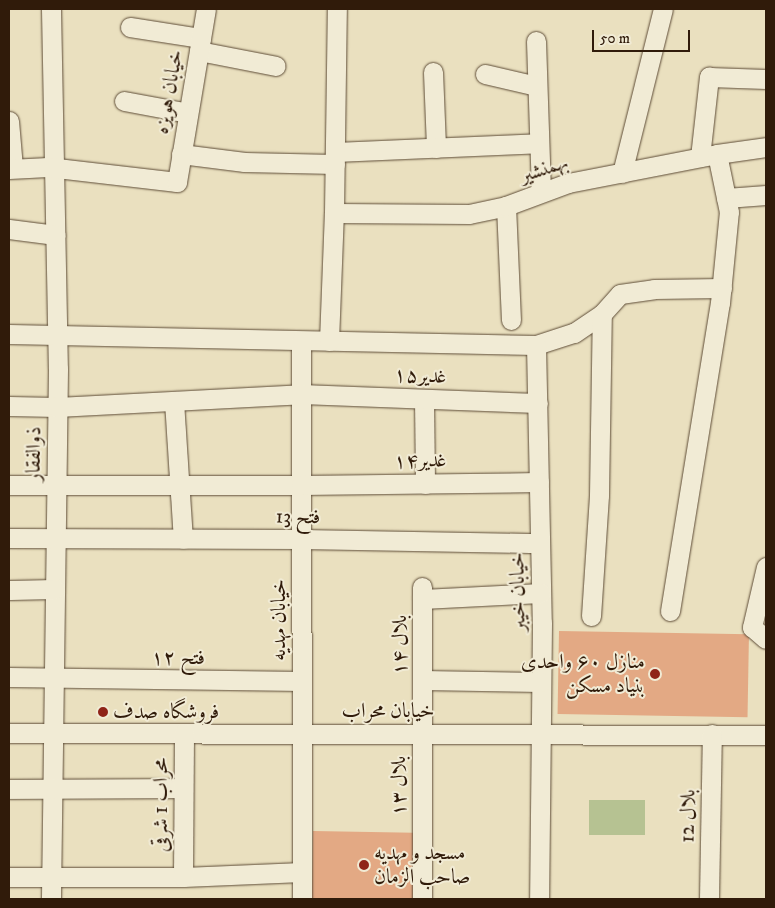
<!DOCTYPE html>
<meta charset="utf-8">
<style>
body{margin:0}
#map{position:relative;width:775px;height:908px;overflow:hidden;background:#eae0bf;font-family:"IM FELL DW Pica",Amiri,serif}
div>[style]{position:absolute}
.green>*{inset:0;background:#b6c292;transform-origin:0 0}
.building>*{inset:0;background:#e3a984;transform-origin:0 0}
.roads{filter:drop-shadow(0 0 1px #5e4c37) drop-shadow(0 0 1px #5e4c37)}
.minor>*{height:19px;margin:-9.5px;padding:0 9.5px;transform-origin:9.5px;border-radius:9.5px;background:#f1ebd5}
.dots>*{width:14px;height:14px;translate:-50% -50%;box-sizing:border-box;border:2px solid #f1ebd5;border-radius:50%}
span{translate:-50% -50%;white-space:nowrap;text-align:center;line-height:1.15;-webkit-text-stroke:4px #f1ebd5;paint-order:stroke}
.street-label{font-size:21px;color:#301b0a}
.poi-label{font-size:21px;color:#301b0a}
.right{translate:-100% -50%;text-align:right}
.left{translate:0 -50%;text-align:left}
.frame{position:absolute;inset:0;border:10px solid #301b0a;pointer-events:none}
.scale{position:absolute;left:592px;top:30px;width:98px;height:22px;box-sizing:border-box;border:2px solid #301b0a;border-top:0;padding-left:6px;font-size:15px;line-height:18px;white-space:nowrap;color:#301b0a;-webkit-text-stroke:4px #f1ebd5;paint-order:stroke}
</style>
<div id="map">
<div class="green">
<i style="left:589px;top:800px;width:56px;height:35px"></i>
</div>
<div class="building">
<i style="left:559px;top:631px;width:190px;height:83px;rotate:1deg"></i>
<i style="left:313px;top:831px;width:101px;height:68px;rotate:1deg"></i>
</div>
<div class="roads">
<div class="minor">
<i style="left:51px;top:9px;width:360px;rotate:88.9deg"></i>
<i style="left:58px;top:369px;width:530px;rotate:90.76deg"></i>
<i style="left:130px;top:27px;width:72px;rotate:8.8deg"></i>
<i style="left:536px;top:41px;width:150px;rotate:88.1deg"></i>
<i style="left:199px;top:51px;width:78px;rotate:11deg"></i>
<i style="left:433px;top:72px;width:76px;rotate:87.7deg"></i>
<i style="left:485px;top:74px;width:53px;rotate:13deg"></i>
<i style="left:124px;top:101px;width:65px;rotate:10.6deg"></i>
<i style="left:9px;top:121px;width:47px;rotate:85.1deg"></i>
<i style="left:335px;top:152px;width:203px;rotate:-2.5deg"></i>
<i style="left:181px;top:154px;width:64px;rotate:7.2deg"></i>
<i style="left:244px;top:162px;width:91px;rotate:1.3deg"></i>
<i style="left:700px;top:157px;width:81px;rotate:-83.6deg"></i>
<i style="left:709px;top:77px;width:57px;rotate:2deg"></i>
<i style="left:9px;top:169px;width:39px;rotate:-3deg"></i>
<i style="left:48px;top:167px;width:130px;rotate:6.6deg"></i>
<i style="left:177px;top:182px;width:175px;rotate:-80.5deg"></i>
<i style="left:622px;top:173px;width:169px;rotate:-76deg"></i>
<i style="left:726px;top:198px;width:40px;rotate:-4.3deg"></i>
<i style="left:506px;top:206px;width:114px;rotate:87.5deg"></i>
<i style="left:334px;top:213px;width:135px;rotate:0.4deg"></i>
<i style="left:469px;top:214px;width:38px;rotate:-12deg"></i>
<i style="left:506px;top:206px;width:66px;rotate:-20.4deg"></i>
<i style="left:568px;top:183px;width:152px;rotate:-11deg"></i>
<i style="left:717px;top:154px;width:49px;rotate:-8.1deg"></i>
<i style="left:9px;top:229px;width:47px;rotate:7.3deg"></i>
<i style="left:9px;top:334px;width:527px;rotate:1.2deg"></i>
<i style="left:536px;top:345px;width:40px;rotate:-18deg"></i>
<i style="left:574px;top:333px;width:34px;rotate:-34deg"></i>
<i style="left:602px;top:314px;width:27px;rotate:-48deg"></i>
<i style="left:620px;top:294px;width:34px;rotate:-8deg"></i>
<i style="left:654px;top:289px;width:68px;rotate:-0.8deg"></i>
<i style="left:301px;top:341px;width:558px;rotate:89.9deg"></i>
<i style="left:329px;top:341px;width:128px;rotate:-87.8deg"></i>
<i style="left:334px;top:213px;width:204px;rotate:-89.2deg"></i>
<i style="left:536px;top:345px;width:278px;rotate:88.8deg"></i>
<i style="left:542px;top:623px;width:276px;rotate:90.6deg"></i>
<i style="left:424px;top:399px;width:85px;rotate:89.3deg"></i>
<i style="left:174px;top:401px;width:138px;rotate:86.3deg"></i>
<i style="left:9px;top:406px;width:48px;rotate:1.2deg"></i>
<i style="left:57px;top:407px;width:244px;rotate:-3deg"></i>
<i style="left:301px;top:394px;width:237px;rotate:2.2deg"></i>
<i style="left:9px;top:485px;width:292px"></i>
<i style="left:301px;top:485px;width:238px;rotate:-0.7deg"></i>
<i style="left:9px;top:538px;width:292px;rotate:0.2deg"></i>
<i style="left:301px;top:539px;width:239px;rotate:1deg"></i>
<i style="left:766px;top:567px;width:62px;rotate:103.1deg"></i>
<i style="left:752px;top:627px;width:18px;rotate:41deg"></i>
<i style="left:9px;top:590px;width:46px;rotate:-1.2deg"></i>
<i style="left:422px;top:599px;width:119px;rotate:-2.9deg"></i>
<i style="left:670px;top:611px;width:312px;rotate:-80.8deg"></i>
<i style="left:720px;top:303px;width:91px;rotate:-84.4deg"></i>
<i style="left:729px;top:212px;width:59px;rotate:-101.7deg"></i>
<i style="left:591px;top:616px;width:121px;rotate:-86.2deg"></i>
<i style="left:599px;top:495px;width:181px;rotate:-89.1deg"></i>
<i style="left:9px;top:677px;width:293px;rotate:0.8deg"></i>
<i style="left:422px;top:680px;width:119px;rotate:1deg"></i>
<i style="left:9px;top:733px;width:757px;rotate:0.15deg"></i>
<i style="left:9px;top:789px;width:174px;rotate:-0.3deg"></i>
<i style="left:9px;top:877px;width:174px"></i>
<i style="left:183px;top:877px;width:119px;rotate:-2.4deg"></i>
<i style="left:183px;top:877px;width:144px;rotate:-89.6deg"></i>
<i style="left:422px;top:899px;width:312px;rotate:-90deg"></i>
<i style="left:709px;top:899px;width:165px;rotate:-89deg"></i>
</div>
</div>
<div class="dots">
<i style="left:655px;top:674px;background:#8f2418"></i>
<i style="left:103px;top:712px;background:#8f2418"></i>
<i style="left:364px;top:865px;background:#8f2418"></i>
</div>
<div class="street-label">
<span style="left:169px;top:92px;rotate:-80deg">خیابان هویزه</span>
<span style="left:544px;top:169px;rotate:-18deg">بهمنشیر</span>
<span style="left:420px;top:376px;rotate:2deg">غدیر۱۵</span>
<span style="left:34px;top:454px;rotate:-89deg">ذوالفقار</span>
<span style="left:420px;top:461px;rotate:-1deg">غدیر۱۴</span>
<span style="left:298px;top:517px;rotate:1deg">فتح 13</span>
<span style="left:518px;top:592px;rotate:-91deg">خیابان خیبر</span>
<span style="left:279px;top:620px;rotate:-90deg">خیابان مهدیه</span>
<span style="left:400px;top:645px;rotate:-90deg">بلال ۱۴</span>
<span style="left:178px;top:658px">فتح ۱۲</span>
<span style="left:388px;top:711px">خیابان محراب</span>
<span style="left:399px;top:786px;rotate:-90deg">بلال ۱۳</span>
<span style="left:161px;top:805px;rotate:-90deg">محراب 1 شرقی</span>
<span style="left:688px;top:816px;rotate:-89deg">بلال 12</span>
</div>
<div class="poi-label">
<span class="right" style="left:645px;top:674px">منازل ۶۰ واحدی<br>بنیاد مسکن</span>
<span class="left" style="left:113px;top:712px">فروشگاه صدف</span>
<span class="left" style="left:374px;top:865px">مسجد و مهدیه<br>صاحب الزمان</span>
</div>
<div class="frame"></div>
<div class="scale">50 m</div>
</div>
